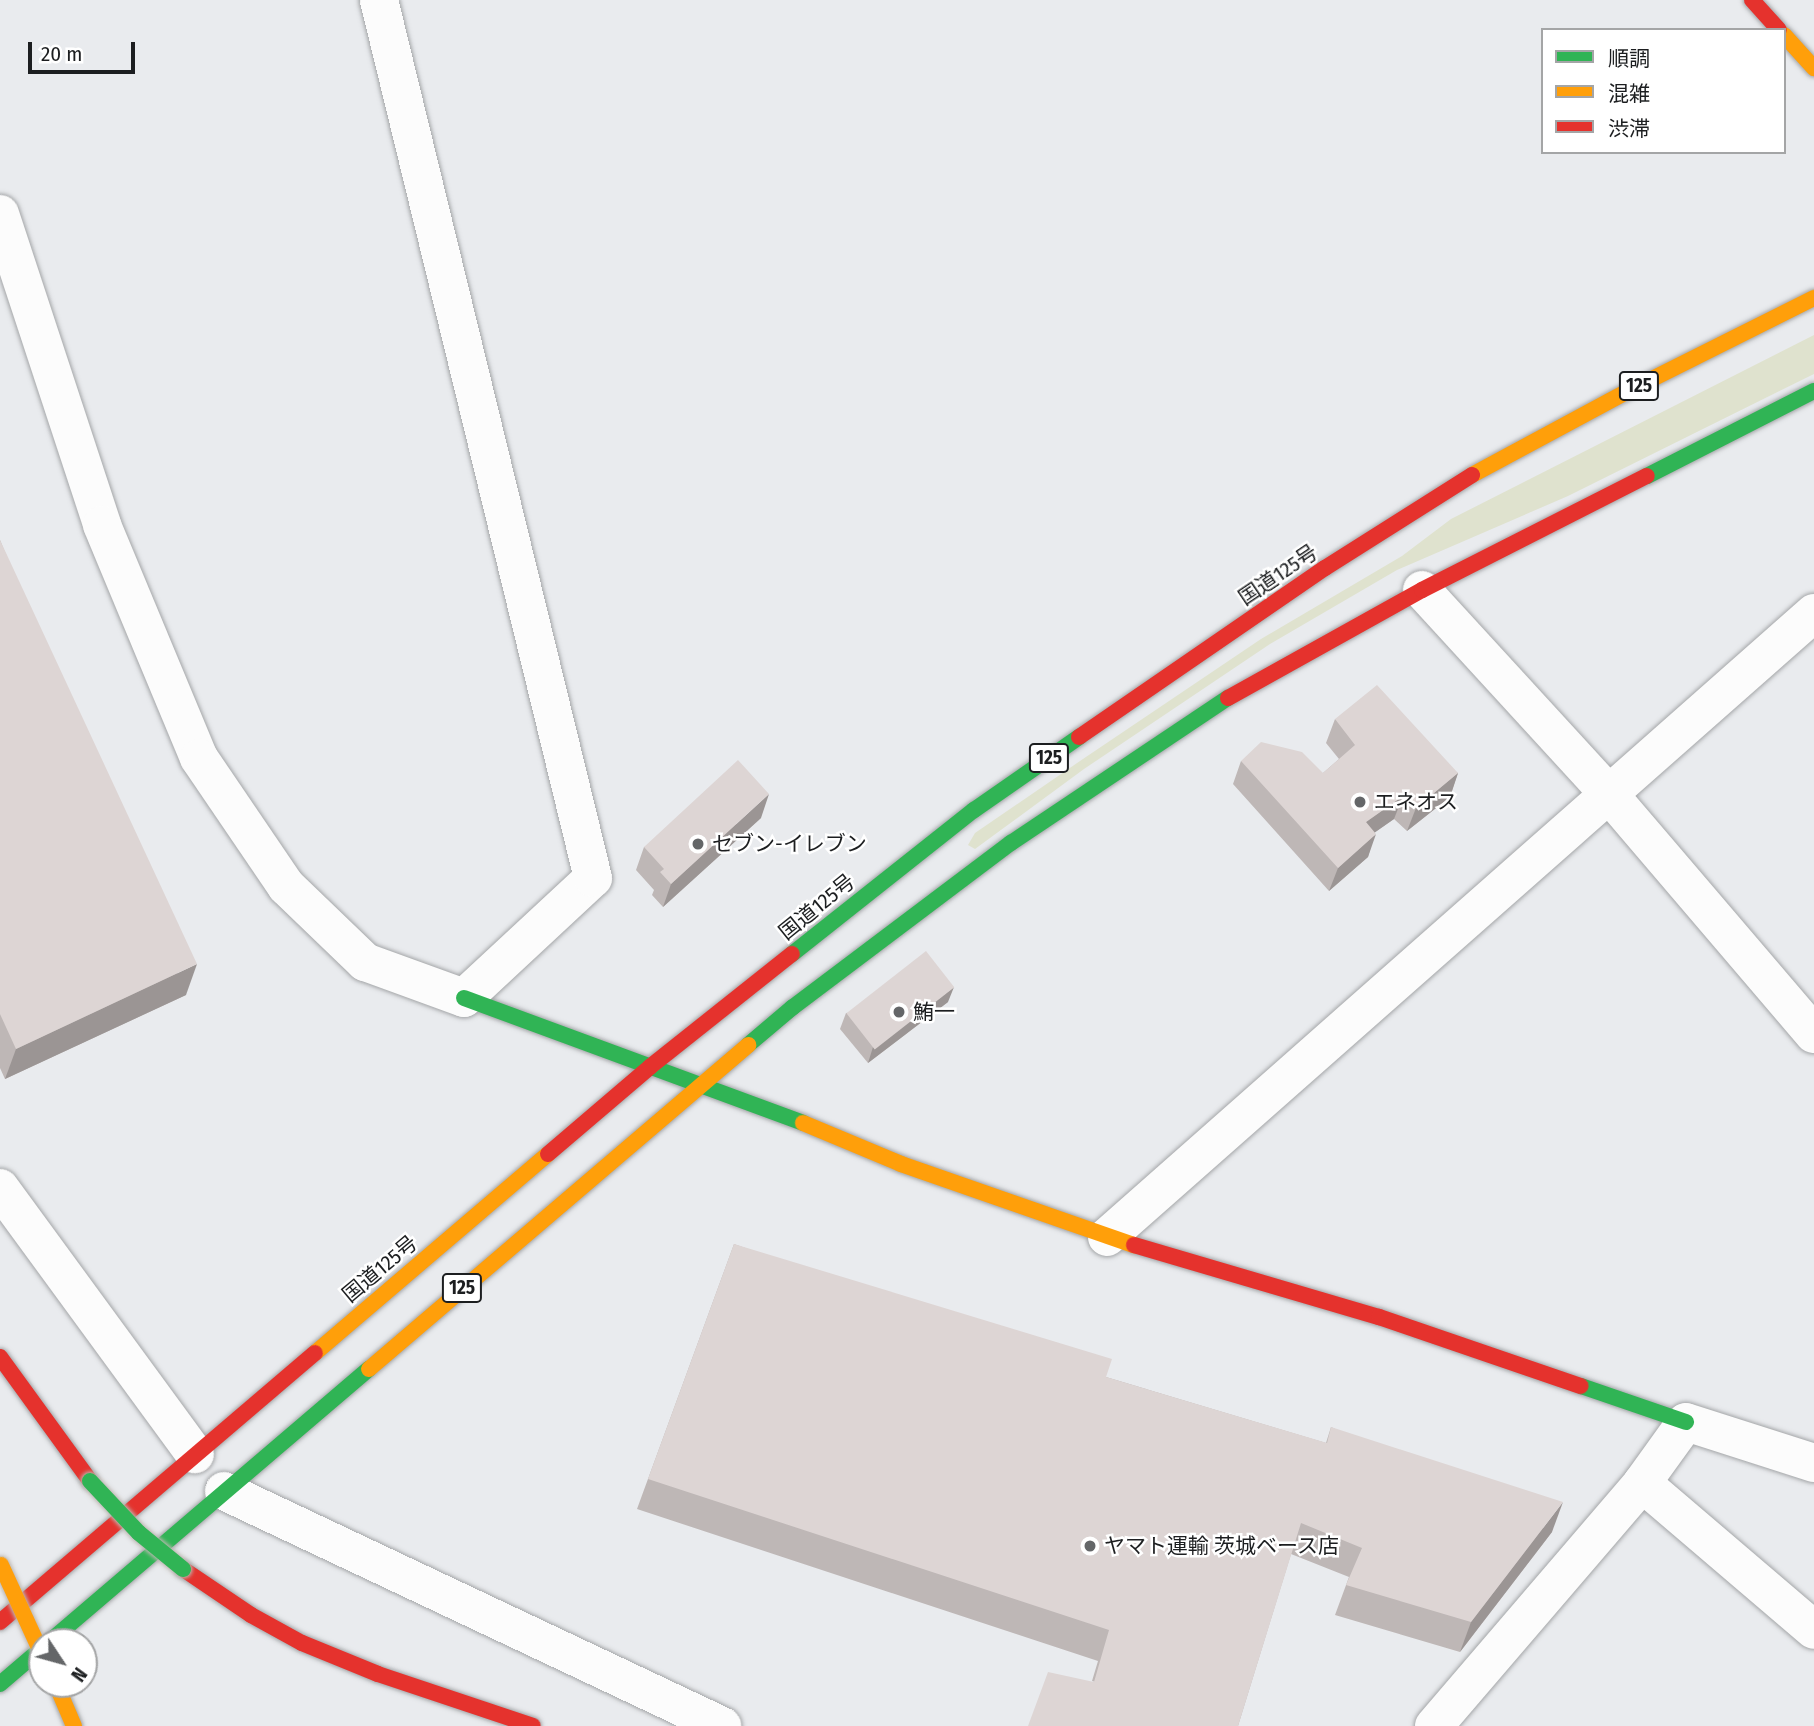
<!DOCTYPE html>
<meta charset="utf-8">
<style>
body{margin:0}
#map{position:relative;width:1814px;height:1726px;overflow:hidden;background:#e9ebee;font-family:"Fira Sans Condensed","Noto Sans JP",sans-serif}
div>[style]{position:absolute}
.green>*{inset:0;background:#dfe2ce}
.roads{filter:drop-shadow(0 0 2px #a4a6a8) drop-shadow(0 0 2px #a4a6a8)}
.street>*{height:38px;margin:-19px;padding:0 19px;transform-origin:19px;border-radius:19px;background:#fcfcfc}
.fast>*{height:16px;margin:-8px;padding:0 8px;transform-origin:8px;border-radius:8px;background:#30b455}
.slow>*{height:16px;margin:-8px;padding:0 8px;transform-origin:8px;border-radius:8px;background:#ff9f0a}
.jam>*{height:16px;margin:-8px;padding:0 8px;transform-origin:8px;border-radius:8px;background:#e5322d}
.bridges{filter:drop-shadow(0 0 2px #bdb7b2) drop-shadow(0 0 2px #bdb7b2)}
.fast-bridge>*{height:16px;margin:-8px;padding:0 8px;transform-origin:8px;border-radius:8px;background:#30b455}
.slow-bridge>*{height:16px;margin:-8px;padding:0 8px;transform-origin:8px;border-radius:8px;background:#ff9f0a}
.wall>*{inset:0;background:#beb7b6}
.shaded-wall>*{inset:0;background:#9b9594}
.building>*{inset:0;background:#ddd5d4;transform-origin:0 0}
.dots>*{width:19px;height:19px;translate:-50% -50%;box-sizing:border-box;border:4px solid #fff;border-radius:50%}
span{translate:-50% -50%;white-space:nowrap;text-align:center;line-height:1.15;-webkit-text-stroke:5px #fff;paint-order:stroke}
.shield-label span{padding:2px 5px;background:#fff;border:2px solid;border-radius:5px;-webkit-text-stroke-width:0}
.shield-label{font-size:19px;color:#1c1e20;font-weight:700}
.street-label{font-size:21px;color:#1c1e20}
.poi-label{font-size:21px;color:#1c1e20}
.left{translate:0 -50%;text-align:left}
.legend{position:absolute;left:1541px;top:28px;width:245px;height:126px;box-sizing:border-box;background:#fff;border:2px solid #a4a5a6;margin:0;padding:9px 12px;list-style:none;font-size:21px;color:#1c1e20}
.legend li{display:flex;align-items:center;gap:14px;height:35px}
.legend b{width:35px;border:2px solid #a4a5a6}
.north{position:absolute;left:28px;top:1628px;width:70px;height:70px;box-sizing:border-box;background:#fff;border:2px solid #a4a5a6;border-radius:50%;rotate:126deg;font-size:19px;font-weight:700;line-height:28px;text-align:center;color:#1c1e20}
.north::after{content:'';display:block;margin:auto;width:24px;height:32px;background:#646668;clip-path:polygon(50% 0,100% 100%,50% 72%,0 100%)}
.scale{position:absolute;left:28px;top:42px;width:107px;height:32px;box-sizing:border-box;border:4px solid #1c1e20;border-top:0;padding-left:9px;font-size:21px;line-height:24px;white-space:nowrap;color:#1c1e20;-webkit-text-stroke:5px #fff;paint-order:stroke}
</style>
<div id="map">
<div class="green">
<i style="clip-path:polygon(1814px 335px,1814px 374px,1568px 496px,1397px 570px,1270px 644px,1084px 769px,975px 849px,968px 845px,975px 833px,1080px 761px,1261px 639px,1402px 556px,1451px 519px)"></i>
</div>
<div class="roads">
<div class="street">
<i style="left:0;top:214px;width:327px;rotate:71.8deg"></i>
<i style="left:102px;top:525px;width:252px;rotate:67.4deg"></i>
<i style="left:199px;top:758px;width:155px;rotate:55.8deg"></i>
<i style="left:286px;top:886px;width:110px;rotate:43.9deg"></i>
<i style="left:365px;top:962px;width:105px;rotate:20deg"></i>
<i style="left:464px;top:998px;width:176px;rotate:-42.9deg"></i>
<i style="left:593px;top:878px;width:904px;rotate:-103.7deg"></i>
<i style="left:1422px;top:590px;width:275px;rotate:47.5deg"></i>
<i style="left:1608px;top:793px;width:317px;rotate:49.5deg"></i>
<i style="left:0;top:1188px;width:330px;rotate:53.8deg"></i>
<i style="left:1107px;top:1237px;width:943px;rotate:-41.43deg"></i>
<i style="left:1642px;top:1483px;width:226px;rotate:40.5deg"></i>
<i style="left:224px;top:1491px;width:551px;rotate:25.26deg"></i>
<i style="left:1434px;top:1726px;width:320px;rotate:-49.4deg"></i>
<i style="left:1642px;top:1483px;width:75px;rotate:-54.2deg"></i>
<i style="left:1686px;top:1422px;width:134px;rotate:17.8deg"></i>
</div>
<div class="fast">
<i style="left:1647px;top:476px;width:187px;rotate:-27deg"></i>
<i style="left:792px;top:954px;width:232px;rotate:-38.4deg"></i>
<i style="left:974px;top:810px;width:128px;rotate:-34.8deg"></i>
<i style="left:464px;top:998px;width:361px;rotate:20.2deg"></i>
<i style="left:748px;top:1045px;width:59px;rotate:-40.2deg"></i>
<i style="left:793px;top:1007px;width:273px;rotate:-37deg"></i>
<i style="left:1011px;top:843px;width:261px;rotate:-33.8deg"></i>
<i style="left:1581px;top:1386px;width:111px;rotate:18.9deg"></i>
<i style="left:49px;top:1642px;width:421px;rotate:-40.5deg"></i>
<i style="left:0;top:1684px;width:55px;rotate:-40.6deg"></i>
</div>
<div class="slow">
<i style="left:1784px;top:35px;width:45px;rotate:47.7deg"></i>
<i style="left:1472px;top:475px;width:177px;rotate:-28.3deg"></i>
<i style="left:1628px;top:391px;width:208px;rotate:-26.6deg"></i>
<i style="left:803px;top:1123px;width:106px;rotate:22.7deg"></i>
<i style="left:901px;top:1164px;width:247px;rotate:19.2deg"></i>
<i style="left:315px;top:1353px;width:306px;rotate:-40.5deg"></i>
<i style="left:369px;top:1369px;width:499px;rotate:-40.5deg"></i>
<i style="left:56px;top:1684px;width:46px;rotate:66.8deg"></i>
</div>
<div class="jam">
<i style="left:1752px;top:0;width:40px;rotate:48deg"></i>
<i style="left:1228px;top:698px;width:222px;rotate:-29.1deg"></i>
<i style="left:1422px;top:590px;width:252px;rotate:-26.9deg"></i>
<i style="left:1079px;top:737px;width:298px;rotate:-34.5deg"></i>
<i style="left:1325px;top:568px;width:174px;rotate:-32.3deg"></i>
<i style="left:548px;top:1154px;width:135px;rotate:-40.5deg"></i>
<i style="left:651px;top:1066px;width:180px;rotate:-38.5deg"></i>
<i style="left:1134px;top:1245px;width:255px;rotate:16.4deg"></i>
<i style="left:1379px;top:1317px;width:213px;rotate:18.9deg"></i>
<i style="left:0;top:1357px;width:153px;rotate:54deg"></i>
<i style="left:183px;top:1569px;width:82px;rotate:34.1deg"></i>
<i style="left:251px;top:1615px;width:58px;rotate:28.8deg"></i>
<i style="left:302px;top:1643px;width:82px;rotate:22.2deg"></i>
<i style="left:378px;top:1674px;width:163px;rotate:18.5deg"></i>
<i style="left:0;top:1622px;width:414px;rotate:-40.5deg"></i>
</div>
</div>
<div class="bridges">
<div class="fast-bridge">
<i style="left:90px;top:1481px;width:71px;rotate:46.7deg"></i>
<i style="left:139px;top:1533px;width:57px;rotate:39.3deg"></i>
</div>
<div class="slow-bridge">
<i style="left:1px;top:1565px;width:98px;rotate:65.3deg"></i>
</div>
</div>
<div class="wall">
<i style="clip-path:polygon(0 540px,186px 995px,5px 1079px,0 1068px)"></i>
<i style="clip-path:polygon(1335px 719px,1458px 773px,1450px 797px,1407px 831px,1394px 819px,1375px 832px,1368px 857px,1329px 891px,1233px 784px,1241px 761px,1323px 773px,1339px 759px,1326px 743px)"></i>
<i style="clip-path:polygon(761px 818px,663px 907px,652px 895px,654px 890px,636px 870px,644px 847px)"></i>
<i style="clip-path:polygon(948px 1002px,868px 1063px,840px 1029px,846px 1013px)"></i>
<i style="clip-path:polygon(734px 1244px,1106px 1377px,1326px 1443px,1331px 1427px,1552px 1532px,1460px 1652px,1335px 1615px,1349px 1577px,1291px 1554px,1238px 1726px,1092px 1681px,1098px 1661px,637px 1509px)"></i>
</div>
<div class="shaded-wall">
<i style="clip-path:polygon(1458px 773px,1450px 797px,1407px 831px,1416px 808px)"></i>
<i style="clip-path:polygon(769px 794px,761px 818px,663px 907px,671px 884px)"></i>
<i style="clip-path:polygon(1403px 796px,1394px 819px,1357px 845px,1366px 822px)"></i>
<i style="clip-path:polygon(1376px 834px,1368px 857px,1329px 891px,1338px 868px)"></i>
<i style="clip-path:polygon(197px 964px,186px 995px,5px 1079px,16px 1049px)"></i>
<i style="clip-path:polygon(954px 987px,948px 1002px,868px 1063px,873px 1047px)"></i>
<i style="clip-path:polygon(1563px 1502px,1552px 1532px,1460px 1652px,1471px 1622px)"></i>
</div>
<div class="building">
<i style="clip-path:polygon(0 540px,197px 964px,16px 1049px,0 1014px)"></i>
<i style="clip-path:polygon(1377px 685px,1458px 773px,1416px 808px,1403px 796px,1366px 822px,1376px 834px,1338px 868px,1241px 761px,1261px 742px,1302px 752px,1323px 773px,1355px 745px,1335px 719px)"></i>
<i style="clip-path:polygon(738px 760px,769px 794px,671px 884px,660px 872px,664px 869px,644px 847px)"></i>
<i style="left:926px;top:951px;width:46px;height:101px;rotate:52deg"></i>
<i style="clip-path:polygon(734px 1244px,1112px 1359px,1106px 1377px,1327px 1443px,1331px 1427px,1563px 1502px,1471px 1622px,1346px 1585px,1362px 1548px,1301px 1523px,1238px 1726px,1028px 1726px,1048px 1672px,1094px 1682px,1109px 1630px,648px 1479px)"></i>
</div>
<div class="dots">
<i style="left:1360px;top:802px;background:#646668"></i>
<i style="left:698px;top:844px;background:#646668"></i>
<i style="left:899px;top:1012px;background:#646668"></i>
<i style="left:1090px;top:1546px;background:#646668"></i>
</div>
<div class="shield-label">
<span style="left:1639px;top:386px">125</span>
<span style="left:1049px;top:758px">125</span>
<span style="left:462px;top:1288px">125</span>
</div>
<div class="street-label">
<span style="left:1278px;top:575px;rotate:-34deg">国道125号</span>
<span style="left:817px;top:907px;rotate:-39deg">国道125号</span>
<span style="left:380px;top:1269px;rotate:-40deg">国道125号</span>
</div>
<div class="poi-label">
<span class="left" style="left:1374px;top:802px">エネオス</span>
<span class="left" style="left:712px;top:844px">セブン-イレブン</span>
<span class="left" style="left:913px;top:1012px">鮪一</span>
<span class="left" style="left:1104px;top:1546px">ヤマト運輸 茨城ベース店</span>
</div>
<ul class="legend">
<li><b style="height:9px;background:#30b455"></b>順調</li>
<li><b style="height:9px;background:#ff9f0a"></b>混雑</li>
<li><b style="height:9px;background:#e5322d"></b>渋滞</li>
</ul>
<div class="north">N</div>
<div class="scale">20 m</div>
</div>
